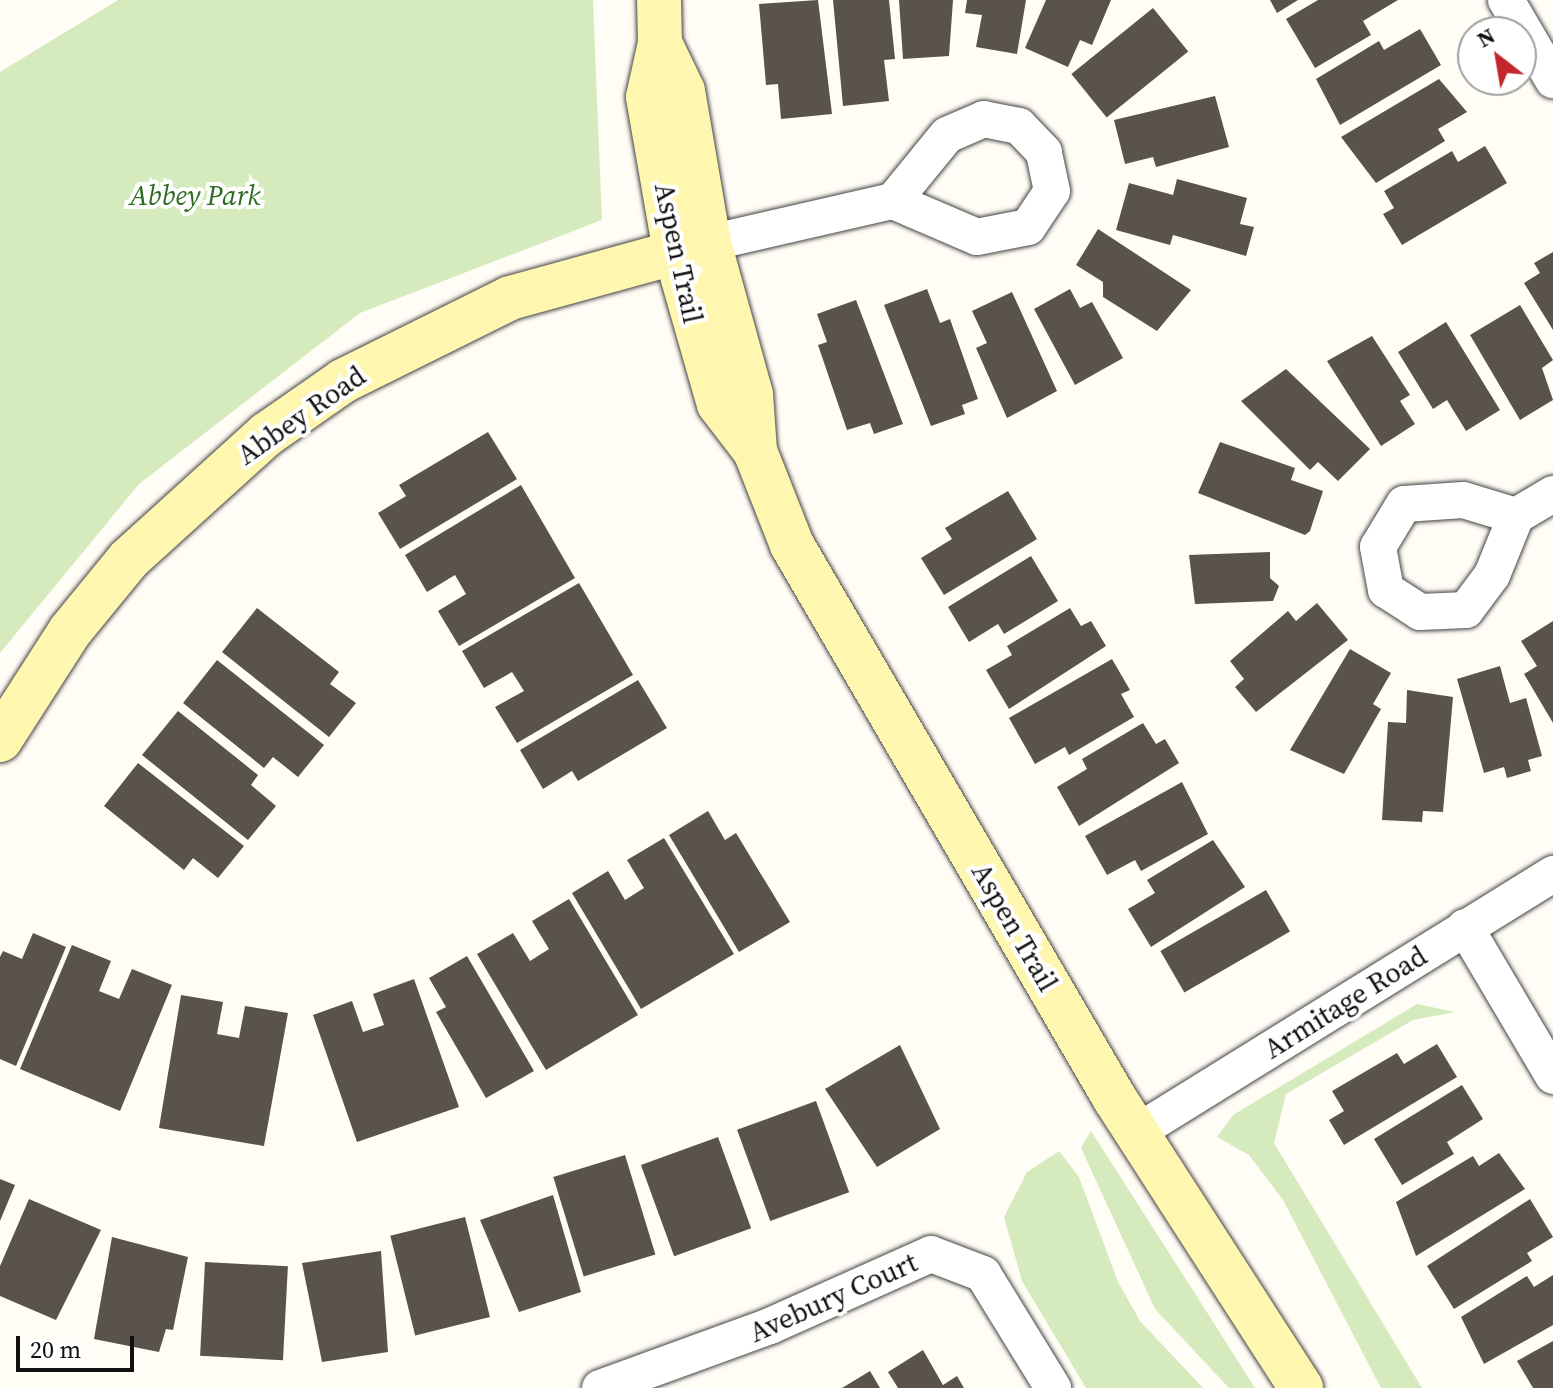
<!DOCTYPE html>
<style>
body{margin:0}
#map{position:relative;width:1553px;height:1388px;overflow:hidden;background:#fffdf5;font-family:"Source Serif 4",serif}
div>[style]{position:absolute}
.green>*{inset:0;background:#d5ebbd}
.building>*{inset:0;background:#5a524d;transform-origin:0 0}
.roads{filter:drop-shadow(0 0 2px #444) drop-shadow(0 0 2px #444)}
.street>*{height:36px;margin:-18px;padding:0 18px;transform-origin:18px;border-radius:18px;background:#fff}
.secondary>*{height:44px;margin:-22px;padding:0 22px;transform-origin:22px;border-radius:22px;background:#fff6b0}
span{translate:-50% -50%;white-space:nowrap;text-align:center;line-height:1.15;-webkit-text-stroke:8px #fff;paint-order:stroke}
.park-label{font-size:28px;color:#2f6b1f;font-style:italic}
.street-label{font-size:28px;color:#111}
.north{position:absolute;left:1457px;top:16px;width:80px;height:80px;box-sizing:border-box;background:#fff;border:2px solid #a0a0a0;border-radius:50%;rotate:329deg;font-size:22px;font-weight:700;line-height:32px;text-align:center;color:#111}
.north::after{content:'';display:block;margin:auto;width:28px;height:36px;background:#c4262e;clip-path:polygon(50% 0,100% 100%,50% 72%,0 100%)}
.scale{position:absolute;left:16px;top:1336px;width:118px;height:36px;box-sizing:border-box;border:4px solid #111;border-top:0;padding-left:10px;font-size:24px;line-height:28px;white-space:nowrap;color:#111;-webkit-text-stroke:6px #fff;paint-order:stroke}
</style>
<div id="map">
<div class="green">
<i style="clip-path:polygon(118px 0,593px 0,602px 220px,360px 313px,139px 484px,0 653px,0 72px)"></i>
<i style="clip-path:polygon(1417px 1004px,1455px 1012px,1413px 1020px,1286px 1094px,1274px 1143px,1422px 1388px,1381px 1388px,1283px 1200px,1249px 1155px,1217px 1137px,1233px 1115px)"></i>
<i style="clip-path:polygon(1091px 1131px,1196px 1295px,1255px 1388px,1229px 1388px,1155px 1309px,1081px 1148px)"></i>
<i style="clip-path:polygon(1059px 1151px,1079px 1177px,1118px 1282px,1140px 1321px,1203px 1388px,1086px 1388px,1022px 1281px,1004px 1217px,1027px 1172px)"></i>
</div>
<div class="building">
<i style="clip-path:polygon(818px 0,832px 114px,781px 119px,778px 84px,766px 85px,759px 4px)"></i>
<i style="clip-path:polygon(833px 0,889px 0,895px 59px,884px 60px,889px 101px,843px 106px)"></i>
<i style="clip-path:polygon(899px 0,953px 0,949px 56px,903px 59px)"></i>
<i style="clip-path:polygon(967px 0,1026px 0,1017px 54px,976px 47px,982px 15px,965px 13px)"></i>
<i style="clip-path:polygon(1046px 0,1111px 0,1092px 45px,1080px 40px,1068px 67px,1025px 48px)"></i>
<i style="clip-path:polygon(1270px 0,1298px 0,1277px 13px)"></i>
<i style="clip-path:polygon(1318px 0,1398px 0,1363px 21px,1371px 35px,1315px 68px,1286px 19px)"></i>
<i style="left:1153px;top:8px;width:56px;height:105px;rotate:51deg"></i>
<i style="clip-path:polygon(1420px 29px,1441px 65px,1340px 125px,1316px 79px,1379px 41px,1384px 50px)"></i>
<i style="clip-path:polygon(1439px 79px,1467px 112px,1438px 129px,1445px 141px,1376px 183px,1341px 137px)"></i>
<i style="clip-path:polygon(1215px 96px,1229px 147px,1156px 167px,1153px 157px,1125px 164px,1114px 120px)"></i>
<i style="clip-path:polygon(1485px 146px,1507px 183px,1402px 245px,1383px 214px,1394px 208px,1384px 191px,1452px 151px,1458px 162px)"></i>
<i style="clip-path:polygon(1177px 179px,1247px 198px,1240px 224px,1254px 227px,1246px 256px,1173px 235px,1170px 245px,1116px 230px,1129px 183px,1173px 195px)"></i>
<i style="clip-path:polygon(1098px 229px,1191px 290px,1157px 331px,1103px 297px,1103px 282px,1076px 265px)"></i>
<i style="clip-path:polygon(1553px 252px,1553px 330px,1524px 283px,1540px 273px,1534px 263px)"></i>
<i style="clip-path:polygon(927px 289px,940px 323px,950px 319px,978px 399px,962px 405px,965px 414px,931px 426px,884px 305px)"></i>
<i style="clip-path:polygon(1070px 289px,1080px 308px,1092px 302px,1123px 358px,1075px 385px,1034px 309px)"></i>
<i style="clip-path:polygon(1012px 292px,1057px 391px,1007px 418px,976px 348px,987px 343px,972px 311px)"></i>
<i style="clip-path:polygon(856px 300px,903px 424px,874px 434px,870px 423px,847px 430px,818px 345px,827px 342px,817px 314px)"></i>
<i style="clip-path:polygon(1520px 305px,1553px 360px,1542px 368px,1553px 400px,1520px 420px,1470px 335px)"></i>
<i style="clip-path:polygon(1446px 322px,1500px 410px,1466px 431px,1447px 400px,1433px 409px,1398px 352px)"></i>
<i style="clip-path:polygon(1372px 336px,1410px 395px,1400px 401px,1415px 424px,1381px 446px,1327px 361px)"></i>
<i style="clip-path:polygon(1286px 369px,1370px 449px,1338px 481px,1318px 462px,1310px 470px,1241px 401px)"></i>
<i style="clip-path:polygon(488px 432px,517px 479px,400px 549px,378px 513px,406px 496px,399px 485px)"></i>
<i style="clip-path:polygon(1220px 442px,1295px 468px,1291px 480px,1323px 491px,1310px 531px,1305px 535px,1198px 493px)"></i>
<i style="clip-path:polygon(521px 485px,575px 578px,459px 646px,438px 611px,466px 594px,455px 575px,427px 592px,405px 555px)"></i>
<i style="clip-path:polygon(1008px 491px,1037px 539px,944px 595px,921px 558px,952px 539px,945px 528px)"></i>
<i style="clip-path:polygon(1270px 552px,1270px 578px,1279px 586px,1273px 601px,1195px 604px,1189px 555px)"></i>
<i style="clip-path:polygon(1031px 556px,1058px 601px,1004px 634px,998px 624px,969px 642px,948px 607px)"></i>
<i style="clip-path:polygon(579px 583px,633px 675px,517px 743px,495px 707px,524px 691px,512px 672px,484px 688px,462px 651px)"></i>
<i style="clip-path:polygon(1317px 603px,1348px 640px,1256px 712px,1235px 687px,1244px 679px,1230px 661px,1288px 611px,1296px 621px)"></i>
<i style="clip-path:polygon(257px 608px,339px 672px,330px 684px,356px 703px,329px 737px,222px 652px)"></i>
<i style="clip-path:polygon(1070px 608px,1081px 626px,1091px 621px,1106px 646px,1009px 709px,986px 670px,1012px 655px,1007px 646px)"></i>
<i style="clip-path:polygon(1553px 621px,1553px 723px,1524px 674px,1537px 666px,1521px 641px)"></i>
<i style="clip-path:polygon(1350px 649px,1391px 673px,1373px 704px,1381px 709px,1344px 774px,1290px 750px)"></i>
<i style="clip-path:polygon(1112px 659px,1130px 690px,1121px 694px,1134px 717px,1069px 755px,1065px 747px,1035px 764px,1009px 718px)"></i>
<i style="clip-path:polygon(217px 660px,324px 745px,298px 777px,273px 757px,264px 768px,183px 703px)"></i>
<i style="clip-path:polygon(1500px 666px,1510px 703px,1526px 698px,1542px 756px,1528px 760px,1531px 771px,1507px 778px,1504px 767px,1484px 773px,1457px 679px)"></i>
<i style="clip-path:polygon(638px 680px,667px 728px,578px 781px,572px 771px,543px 789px,520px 750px)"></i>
<i style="clip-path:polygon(1407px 690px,1453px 697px,1443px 812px,1423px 811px,1422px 822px,1382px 820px,1388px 722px,1406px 723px)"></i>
<i style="clip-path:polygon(178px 711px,258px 775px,251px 785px,276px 806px,248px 840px,142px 755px)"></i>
<i style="clip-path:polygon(1143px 723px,1156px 744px,1165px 739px,1179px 763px,1079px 826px,1057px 787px,1087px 769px,1082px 759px)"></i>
<i style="clip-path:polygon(138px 763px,244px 846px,218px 878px,193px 858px,184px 870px,104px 806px)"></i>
<i style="clip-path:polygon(1182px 782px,1208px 834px,1141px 871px,1135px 860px,1107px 875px,1085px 836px)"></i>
<i style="clip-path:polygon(708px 811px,725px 840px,736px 833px,790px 922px,739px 952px,669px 835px)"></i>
<i style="clip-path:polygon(664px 838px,734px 954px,641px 1009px,572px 893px,608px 871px,625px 900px,644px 888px,627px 860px)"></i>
<i style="clip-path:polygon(1213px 840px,1245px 887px,1151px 947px,1128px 909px,1155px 893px,1147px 880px)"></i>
<i style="left:1266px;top:890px;width:48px;height:122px;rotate:60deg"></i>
<i style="clip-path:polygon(569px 899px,638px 1015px,546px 1070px,477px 954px,513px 933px,530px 961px,549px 949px,532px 921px)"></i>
<i style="clip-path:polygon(33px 933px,66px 947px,16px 1066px,0 1059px,0 957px,3px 951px,22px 959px)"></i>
<i style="clip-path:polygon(72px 945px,111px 961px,99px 991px,119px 999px,132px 969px,172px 985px,120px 1111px,20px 1069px)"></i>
<i style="clip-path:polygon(467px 956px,534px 1071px,486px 1098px,436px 1012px,446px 1007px,429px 978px)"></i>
<i style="clip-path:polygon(414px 979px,459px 1107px,357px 1142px,313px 1015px,352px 1001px,363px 1032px,384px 1025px,373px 994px)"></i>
<i style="clip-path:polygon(181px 995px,223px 1002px,217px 1034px,239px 1038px,245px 1006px,288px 1013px,264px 1146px,159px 1128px)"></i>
<i style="clip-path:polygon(1437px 1044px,1457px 1077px,1344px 1145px,1329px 1120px,1344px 1111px,1332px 1091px,1397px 1053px,1404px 1064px)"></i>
<i style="clip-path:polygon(900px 1045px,940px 1129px,877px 1167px,825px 1089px)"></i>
<i style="clip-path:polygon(1462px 1085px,1483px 1119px,1447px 1142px,1454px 1154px,1402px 1185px,1374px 1139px)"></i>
<i style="left:816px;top:1101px;width:97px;height:84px;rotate:70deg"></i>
<i style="left:718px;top:1137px;width:97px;height:82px;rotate:70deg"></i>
<i style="clip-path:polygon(1499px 1153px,1525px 1189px,1416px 1256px,1396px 1202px,1473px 1156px,1479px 1166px)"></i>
<i style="left:625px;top:1155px;width:104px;height:75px;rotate:73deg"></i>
<i style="clip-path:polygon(0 1179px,15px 1185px,0 1221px)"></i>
<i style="clip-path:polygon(553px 1195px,581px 1292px,519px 1312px,480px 1220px)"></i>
<i style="clip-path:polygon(29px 1199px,101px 1230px,56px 1320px,0 1296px,0 1266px)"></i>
<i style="clip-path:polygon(1530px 1199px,1553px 1237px,1527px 1253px,1532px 1261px,1454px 1309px,1427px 1266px)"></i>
<i style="left:465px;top:1217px;width:103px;height:77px;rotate:76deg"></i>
<i style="clip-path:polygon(112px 1237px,188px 1257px,173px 1330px,166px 1329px,159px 1352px,94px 1339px)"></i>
<i style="clip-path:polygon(381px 1251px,388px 1352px,322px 1362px,302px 1263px)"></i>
<i style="left:205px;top:1262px;width:83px;height:94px;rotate:3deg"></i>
<i style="clip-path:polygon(1553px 1275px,1553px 1325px,1484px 1364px,1461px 1317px,1527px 1276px,1534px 1287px)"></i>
<i style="clip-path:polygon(1553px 1341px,1553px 1388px,1533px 1388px,1517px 1361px)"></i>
<i style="clip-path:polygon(923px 1350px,943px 1385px,957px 1376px,964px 1388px,898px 1388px,888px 1372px)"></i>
<i style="clip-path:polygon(870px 1371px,880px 1388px,842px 1388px)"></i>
</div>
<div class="roads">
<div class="street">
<i style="left:1506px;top:0;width:93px;rotate:59.6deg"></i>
<i style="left:709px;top:243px;width:189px;rotate:-12.9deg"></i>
<i style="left:893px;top:201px;width:91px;rotate:23.2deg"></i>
<i style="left:977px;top:237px;width:52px;rotate:-11.1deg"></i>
<i style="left:1028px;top:227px;width:43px;rotate:-56.3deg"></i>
<i style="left:1052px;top:191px;width:40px;rotate:-102deg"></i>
<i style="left:1044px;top:152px;width:36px;rotate:-134deg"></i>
<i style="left:1019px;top:126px;width:36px;rotate:-169deg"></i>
<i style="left:984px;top:119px;width:40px;rotate:156.6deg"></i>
<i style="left:947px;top:135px;width:85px;rotate:129.3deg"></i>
<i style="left:1516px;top:516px;width:55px;rotate:-163.2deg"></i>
<i style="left:1463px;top:500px;width:59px;rotate:176.1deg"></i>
<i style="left:1404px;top:504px;width:50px;rotate:121.2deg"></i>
<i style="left:1378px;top:547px;width:44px;rotate:79.5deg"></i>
<i style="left:1386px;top:590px;width:40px;rotate:32.9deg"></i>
<i style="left:1420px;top:612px;width:46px;rotate:-2.5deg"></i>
<i style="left:1466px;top:610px;width:44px;rotate:-53.4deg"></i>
<i style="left:1492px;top:575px;width:64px;rotate:-67.9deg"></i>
<i style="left:1516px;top:516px;width:43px;rotate:-30.7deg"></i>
<i style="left:1465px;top:927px;width:173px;rotate:59.4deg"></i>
<i style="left:1137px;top:1132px;width:490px;rotate:-31.8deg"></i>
<i style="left:600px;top:1388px;width:181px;rotate:-20deg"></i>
<i style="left:770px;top:1326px;width:176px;rotate:-24.1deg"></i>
<i style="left:931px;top:1254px;width:56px;rotate:21deg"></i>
<i style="left:983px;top:1274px;width:134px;rotate:58.4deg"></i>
</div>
<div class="secondary">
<i style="left:659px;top:0;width:43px;rotate:88.7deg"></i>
<i style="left:660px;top:43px;width:55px;rotate:102.5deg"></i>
<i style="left:648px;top:97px;width:156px;rotate:80.1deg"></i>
<i style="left:675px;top:251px;width:159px;rotate:74deg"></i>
<i style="left:719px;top:404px;width:59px;rotate:52.5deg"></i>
<i style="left:755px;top:451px;width:101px;rotate:68.5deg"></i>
<i style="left:792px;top:545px;width:641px;rotate:59.76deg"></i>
<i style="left:1115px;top:1099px;width:344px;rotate:57.2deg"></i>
<i style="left:660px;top:43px;width:53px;rotate:64.4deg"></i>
<i style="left:683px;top:91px;width:154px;rotate:80.3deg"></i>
<i style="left:709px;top:243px;width:157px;rotate:74.5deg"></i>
<i style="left:751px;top:394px;width:57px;rotate:86deg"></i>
<i style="left:0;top:740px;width:130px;rotate:-57.3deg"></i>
<i style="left:70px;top:631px;width:93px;rotate:-50.7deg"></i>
<i style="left:129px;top:559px;width:186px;rotate:-42.2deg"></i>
<i style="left:267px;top:434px;width:93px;rotate:-34.9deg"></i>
<i style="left:343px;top:381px;width:186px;rotate:-26.4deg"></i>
<i style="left:510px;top:298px;width:206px;rotate:-15.4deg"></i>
</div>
</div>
<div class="park-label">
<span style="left:195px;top:195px">Abbey Park</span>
</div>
<div class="street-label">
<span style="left:679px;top:253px;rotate:78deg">Aspen Trail</span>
<span style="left:301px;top:415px;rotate:-35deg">Abbey Road</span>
<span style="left:1015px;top:927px;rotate:60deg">Aspen Trail</span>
<span style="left:1345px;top:1002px;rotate:-32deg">Armitage Road</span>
<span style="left:833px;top:1297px;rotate:-24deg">Avebury Court</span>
</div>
<div class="north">N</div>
<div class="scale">20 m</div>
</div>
